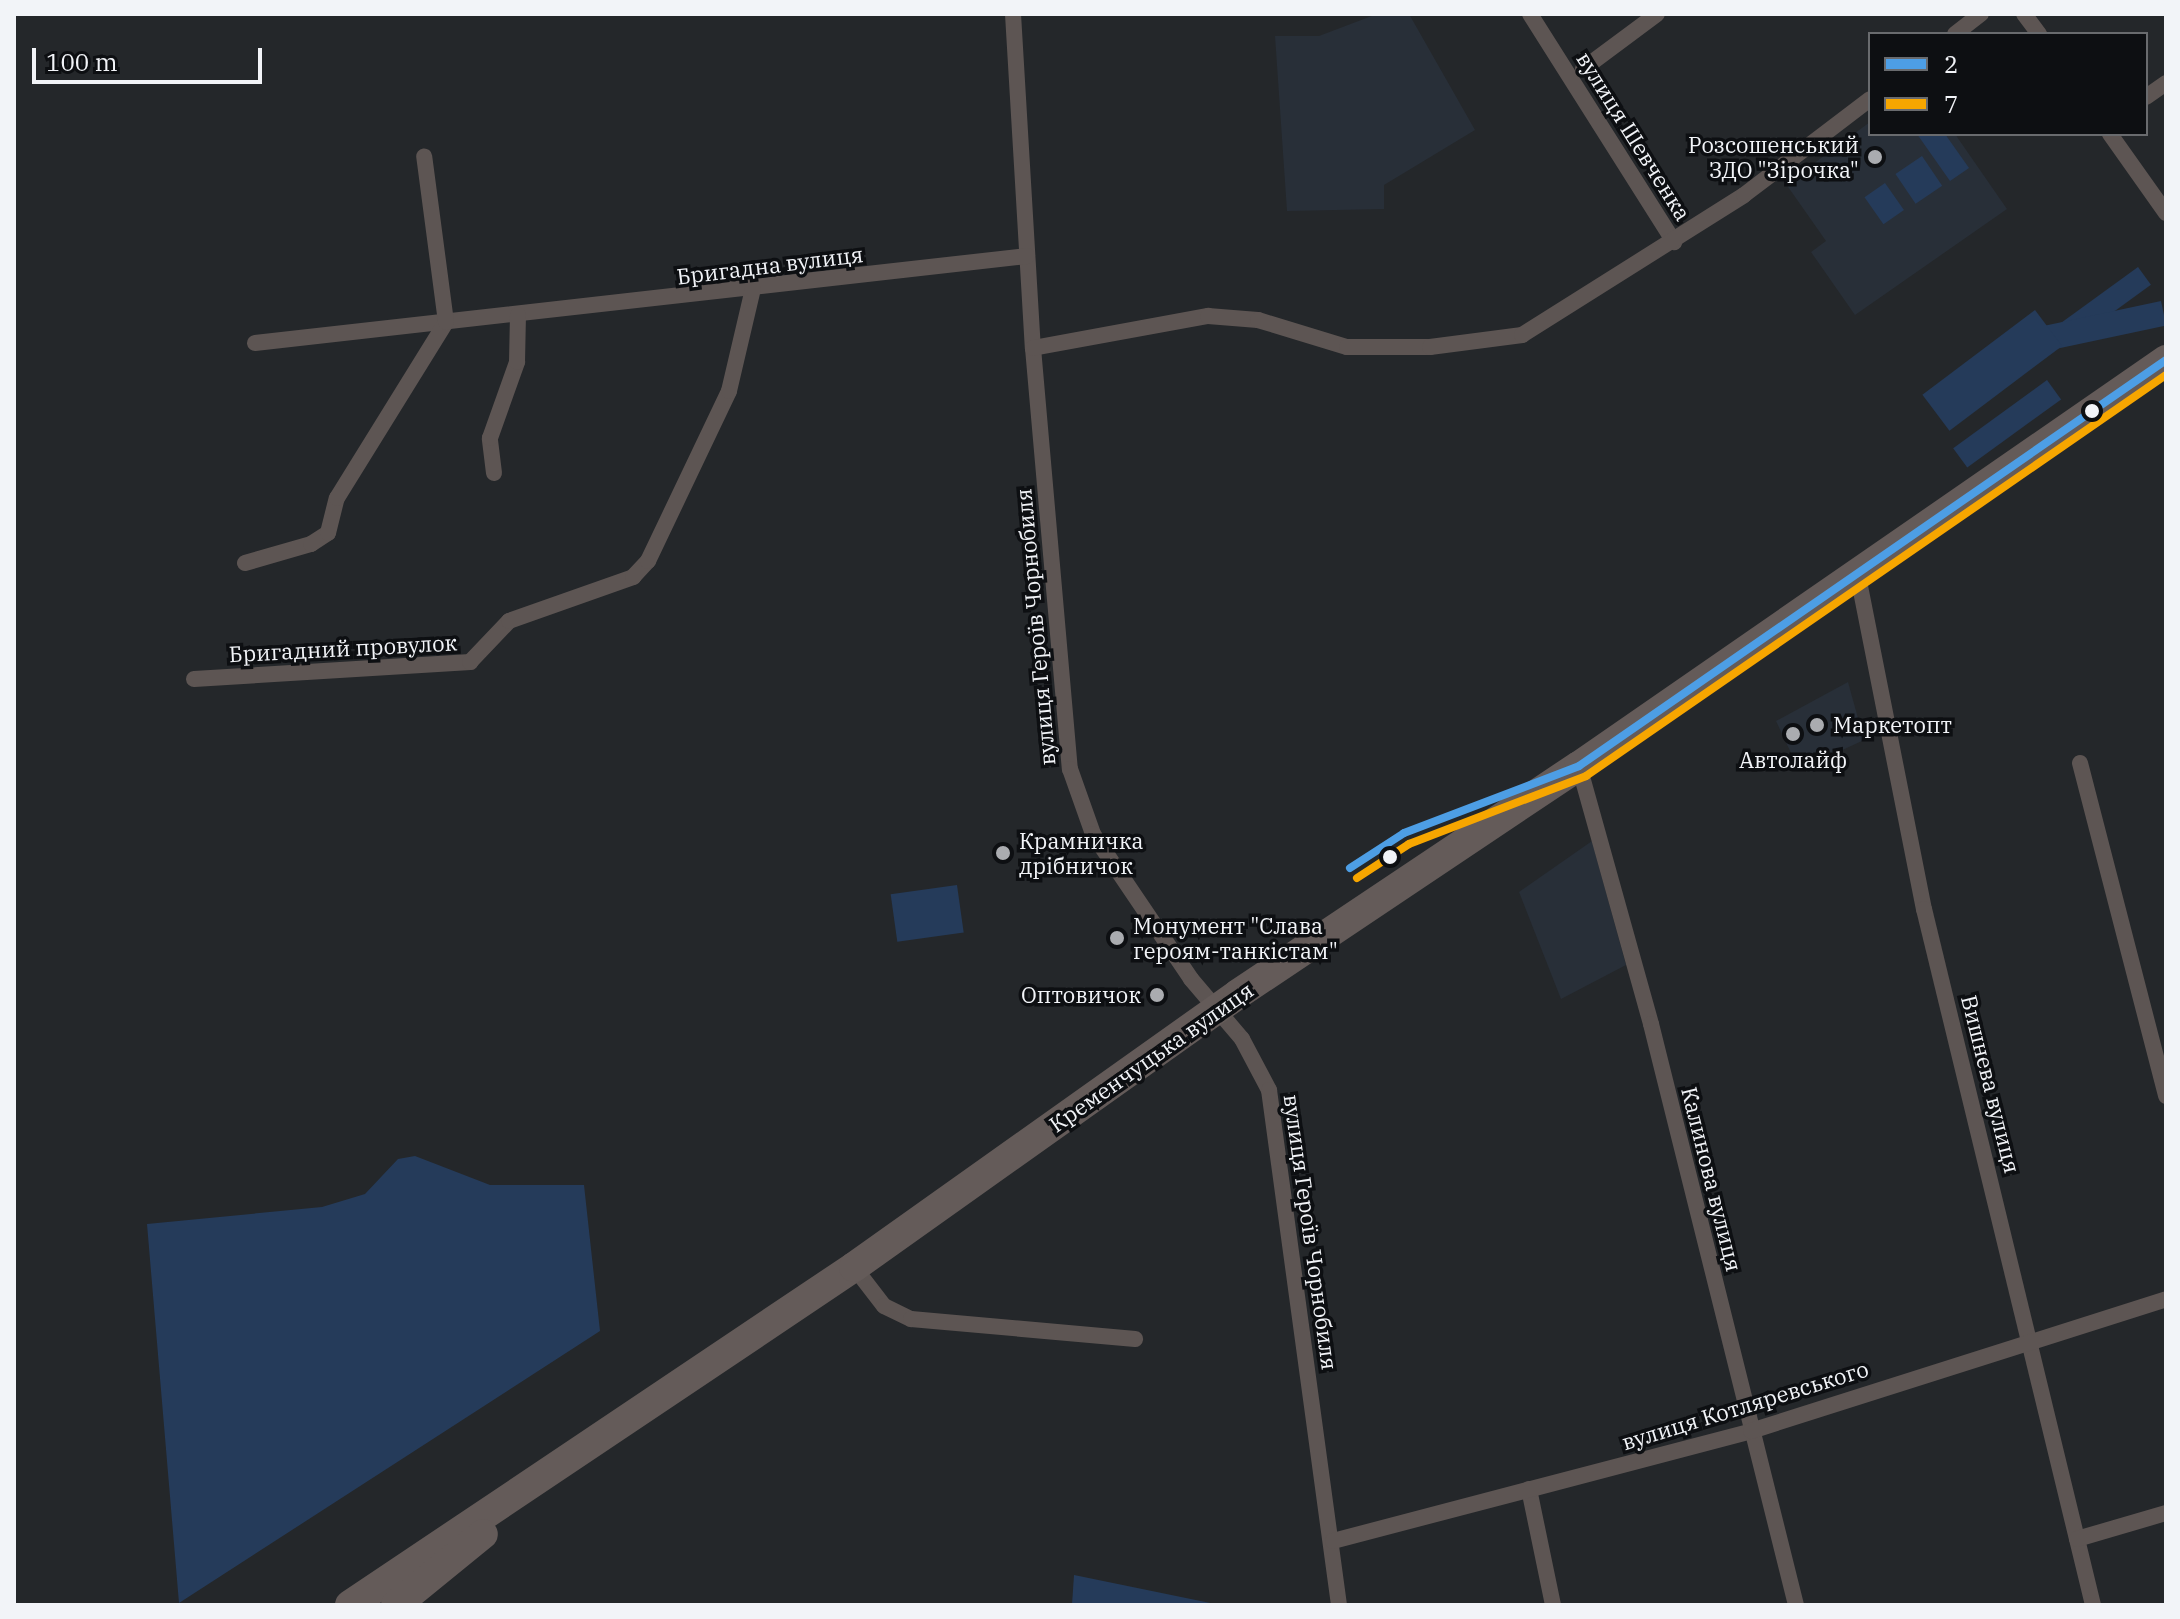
<!DOCTYPE html>
<meta charset="utf-8">
<style>
body{margin:0}
#map{position:relative;width:2180px;height:1619px;overflow:hidden;background:#24272a;font-family:"IBM Plex Serif",serif}
div>[style]{position:absolute}
.built>*{inset:0;background:#282f38}
.green>*{inset:0;background:#253b5a;transform-origin:0 0}
.street>*{height:16px;margin:-8px;padding:0 8px;transform-origin:8px;border-radius:8px;background:#5d5553}
.highway>*{height:30px;margin:-15px;padding:0 15px;transform-origin:15px;border-radius:15px;background:#645b59}
.bus-1>*{height:8px;margin:-4px;padding:0 4px;transform-origin:4px;border-radius:4px;background:#4d9ee5}
.bus-2>*{height:8px;margin:-4px;padding:0 4px;transform-origin:4px;border-radius:4px;background:#f7a600}
.dots>*{width:22px;height:22px;translate:-50% -50%;box-sizing:border-box;border:4px solid #0d0f12;border-radius:50%}
span{translate:-50% -50%;white-space:nowrap;text-align:center;line-height:1.15;-webkit-text-stroke:7px #0d0f12;paint-order:stroke}
.street-label{font-size:22px;color:#f2f4f8}
.poi-label{font-size:22px;color:#f2f4f8}
.right{translate:-100% -50%;text-align:right}
.left{translate:0 -50%;text-align:left}
.frame{position:absolute;inset:0;border:16px solid #f2f4f8;pointer-events:none}
.legend{position:absolute;left:1868px;top:32px;width:280px;height:104px;box-sizing:border-box;background:#0d0f12;border:2px solid #696b6e;margin:0;padding:10px 14px;list-style:none;font-size:24px;color:#f2f4f8}
.legend li{display:flex;align-items:center;gap:16px;height:40px}
.legend b{width:40px;border:2px solid #696b6e}
.scale{position:absolute;left:32px;top:48px;width:230px;height:36px;box-sizing:border-box;border:4px solid #f2f4f8;border-top:0;padding-left:10px;font-size:24px;line-height:28px;white-space:nowrap;color:#f2f4f8;-webkit-text-stroke:6px #0d0f12;paint-order:stroke}
</style>
<div id="map">
<div class="built">
<i style="clip-path:polygon(1377px 14px,1409px 14px,1475px 130px,1384px 185px,1384px 209px,1287px 211px,1275px 36px,1319px 36px)"></i>
<i style="clip-path:polygon(1870px 122px,1870px 134px,1955px 134px,2007px 209px,1855px 315px,1811px 252px,1826px 241px,1786px 184px)"></i>
<i style="clip-path:polygon(1848px 682px,1864px 740px,1799px 770px,1776px 721px)"></i>
<i style="clip-path:polygon(1592px 841px,1626px 965px,1561px 999px,1519px 892px)"></i>
</div>
<div class="green">
<i style="clip-path:polygon(1917px 134px,1945px 134px,1969px 168px,1950px 181px)"></i>
<i style="left:1922px;top:156px;width:36px;height:32px;rotate:56deg"></i>
<i style="left:1885px;top:183px;width:33px;height:25px;rotate:55deg"></i>
<i style="left:2138px;top:267px;width:22px;height:97px;rotate:54deg"></i>
<i style="left:2161px;top:301px;width:25px;height:125px;rotate:78deg"></i>
<i style="left:2035px;top:310px;width:45px;height:141px;rotate:53deg"></i>
<i style="left:2047px;top:380px;width:24px;height:116px;rotate:54deg"></i>
<i style="left:957px;top:885px;width:48px;height:67px;rotate:82deg"></i>
<i style="clip-path:polygon(415px 1156px,490px 1185px,584px 1185px,600px 1331px,179px 1603px,147px 1224px,322px 1207px,365px 1194px,398px 1159px)"></i>
<i style="clip-path:polygon(1074px 1575px,1220px 1605px,1072px 1605px)"></i>
</div>
<div class="street">
<i style="left:1013px;top:14px;width:335px;rotate:86.6deg"></i>
<i style="left:1033px;top:348px;width:423px;rotate:85deg"></i>
<i style="left:1070px;top:769px;width:69px;rotate:70.5deg"></i>
<i style="left:1093px;top:834px;width:175px;rotate:55.9deg"></i>
<i style="left:1191px;top:979px;width:79px;rotate:49.6deg"></i>
<i style="left:1242px;top:1039px;width:58px;rotate:62.1deg"></i>
<i style="left:1269px;top:1090px;width:520px;rotate:82.26deg"></i>
<i style="left:1530px;top:14px;width:270px;rotate:57.7deg"></i>
<i style="left:2024px;top:14px;width:25px;rotate:53deg"></i>
<i style="left:1955px;top:34px;width:33px;rotate:-38deg"></i>
<i style="left:1583px;top:69px;width:92px;rotate:-36.6deg"></i>
<i style="left:2146px;top:97px;width:24px;rotate:-35deg"></i>
<i style="left:2110px;top:134px;width:97px;rotate:54.7deg"></i>
<i style="left:255px;top:343px;width:777px;rotate:-6.43deg"></i>
<i style="left:1033px;top:348px;width:178px;rotate:-10.4deg"></i>
<i style="left:1208px;top:316px;width:50px;rotate:4.6deg"></i>
<i style="left:1258px;top:320px;width:93px;rotate:16.9deg"></i>
<i style="left:1347px;top:347px;width:83px"></i>
<i style="left:1430px;top:347px;width:93px;rotate:-7.4deg"></i>
<i style="left:1522px;top:335px;width:262px;rotate:-32.2deg"></i>
<i style="left:1744px;top:195px;width:158px;rotate:-37.3deg"></i>
<i style="left:494px;top:473px;width:35px;rotate:-97deg"></i>
<i style="left:490px;top:438px;width:81px;rotate:-70.4deg"></i>
<i style="left:517px;top:362px;width:47px;rotate:-88.8deg"></i>
<i style="left:245px;top:563px;width:69px;rotate:-16.1deg"></i>
<i style="left:311px;top:544px;width:20px;rotate:-33deg"></i>
<i style="left:328px;top:533px;width:36px;rotate:-76deg"></i>
<i style="left:337px;top:498px;width:207px;rotate:-58.2deg"></i>
<i style="left:446px;top:322px;width:167px;rotate:-97.5deg"></i>
<i style="left:1857px;top:571px;width:345px;rotate:78.8deg"></i>
<i style="left:1924px;top:909px;width:716px;rotate:76.35deg"></i>
<i style="left:194px;top:679px;width:277px;rotate:-3.5deg"></i>
<i style="left:470px;top:662px;width:57px;rotate:-46.4deg"></i>
<i style="left:509px;top:621px;width:132px;rotate:-19.5deg"></i>
<i style="left:633px;top:577px;width:22px;rotate:-47deg"></i>
<i style="left:648px;top:561px;width:188px;rotate:-64.5deg"></i>
<i style="left:729px;top:391px;width:105px;rotate:-76.8deg"></i>
<i style="left:2080px;top:763px;width:344px;rotate:75.5deg"></i>
<i style="left:1579px;top:766px;width:268px;rotate:74.4deg"></i>
<i style="left:1651px;top:1024px;width:599px;rotate:75.99deg"></i>
<i style="left:854px;top:1267px;width:49px;rotate:52.4deg"></i>
<i style="left:884px;top:1306px;width:30px;rotate:26deg"></i>
<i style="left:911px;top:1319px;width:225px;rotate:5.1deg"></i>
<i style="left:1529px;top:1489px;width:118px;rotate:78.3deg"></i>
<i style="left:2077px;top:1539px;width:93px;rotate:-16.3deg"></i>
<i style="left:1333px;top:1541px;width:432px;rotate:-14.7deg"></i>
<i style="left:1751px;top:1431px;width:435px;rotate:-17.6deg"></i>
</div>
<div class="highway">
<i style="left:350px;top:1605px;width:607px;rotate:-33.85deg"></i>
<i style="left:854px;top:1267px;width:471px;rotate:-35.4deg"></i>
<i style="left:1238px;top:994px;width:410px;rotate:-33.8deg"></i>
<i style="left:1579px;top:766px;width:714px;rotate:-34.67deg"></i>
<i style="left:396px;top:1605px;width:112px;rotate:-39.2deg"></i>
</div>
<div class="bus-1">
<i style="left:1350px;top:868px;width:64px;rotate:-32.9deg"></i>
<i style="left:1404px;top:833px;width:187px;rotate:-20.9deg"></i>
<i style="left:1579px;top:766px;width:714px;rotate:-34.67deg"></i>
</div>
<div class="bus-2">
<i style="left:1357px;top:878px;width:62px;rotate:-33.2deg"></i>
<i style="left:1409px;top:844px;width:190px;rotate:-21deg"></i>
<i style="left:1586px;top:776px;width:705px;rotate:-34.66deg"></i>
</div>
<div class="dots">
<i style="left:1875px;top:157px;background:#aaacb0"></i>
<i style="left:2092px;top:411px;background:#f2f4f8"></i>
<i style="left:1817px;top:725px;background:#aaacb0"></i>
<i style="left:1793px;top:734px;background:#aaacb0"></i>
<i style="left:1003px;top:853px;background:#aaacb0"></i>
<i style="left:1390px;top:857px;background:#f2f4f8"></i>
<i style="left:1117px;top:938px;background:#aaacb0"></i>
<i style="left:1157px;top:995px;background:#aaacb0"></i>
</div>
<div class="street-label">
<span style="left:1634px;top:136px;rotate:58deg">вулиця Шевченка</span>
<span style="left:770px;top:265px;rotate:-7deg">Бригадна вулиця</span>
<span style="left:1035px;top:627px;rotate:-95deg">вулиця Героїв Чорнобиля</span>
<span style="left:343px;top:648px;rotate:-3deg">Бригадний провулок</span>
<span style="left:1151px;top:1057px;rotate:-35deg">Кременчуцька вулиця</span>
<span style="left:1991px;top:1084px;rotate:76deg">Вишнева вулиця</span>
<span style="left:1712px;top:1179px;rotate:76deg">Калинова вулиця</span>
<span style="left:1311px;top:1232px;rotate:82deg">вулиця Героїв Чорнобиля</span>
<span style="left:1745px;top:1405px;rotate:-17deg">вулиця Котляревського</span>
</div>
<div class="poi-label">
<span class="right" style="left:1859px;top:157px">Розсошенський<br>ЗДО "Зірочка"</span>
<span class="left" style="left:1833px;top:725px">Маркетопт</span>
<span style="left:1793px;top:760px">Автолайф</span>
<span class="left" style="left:1019px;top:853px">Крамничка<br>дрібничок</span>
<span class="left" style="left:1133px;top:938px">Монумент "Слава<br>героям-танкістам"</span>
<span class="right" style="left:1141px;top:995px">Оптовичок</span>
</div>
<div class="frame"></div>
<ul class="legend">
<li><b style="height:10px;background:#4d9ee5"></b>2</li>
<li><b style="height:10px;background:#f7a600"></b>7</li>
</ul>
<div class="scale">100 m</div>
</div>
